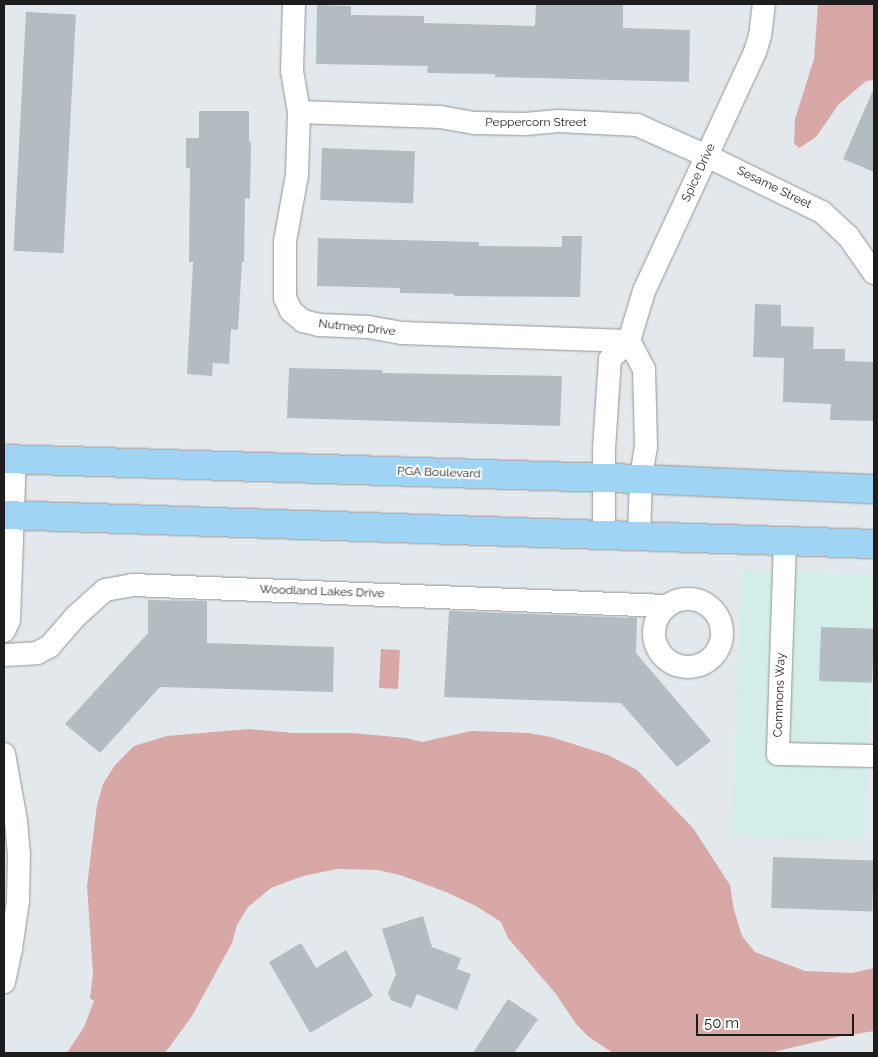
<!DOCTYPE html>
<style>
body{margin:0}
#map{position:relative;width:878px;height:1057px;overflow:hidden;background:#e3e8ed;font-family:Raleway,sans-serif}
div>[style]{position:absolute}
.commercial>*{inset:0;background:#d3ede9;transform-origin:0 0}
.water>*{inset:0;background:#d8a8a6;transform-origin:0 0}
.building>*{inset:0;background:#b3bdc1;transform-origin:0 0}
.roads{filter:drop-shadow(0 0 1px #949494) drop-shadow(0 0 1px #949494)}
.minor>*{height:22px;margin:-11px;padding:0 11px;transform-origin:11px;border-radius:11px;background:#fff}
.minor>.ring{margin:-11px;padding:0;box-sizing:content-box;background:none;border:22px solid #fff;border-radius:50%}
.primary>*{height:28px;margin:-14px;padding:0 14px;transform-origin:14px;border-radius:14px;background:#a0d4f5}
span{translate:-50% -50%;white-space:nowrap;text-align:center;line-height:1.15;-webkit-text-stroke:4px #fff;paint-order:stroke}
.street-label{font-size:12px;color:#1d1d1d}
.frame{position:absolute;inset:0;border:5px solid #1d1d1d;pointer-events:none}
.scale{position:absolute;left:696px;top:1014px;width:158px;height:22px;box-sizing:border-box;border:2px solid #1d1d1d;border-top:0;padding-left:6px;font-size:15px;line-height:18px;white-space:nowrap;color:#1d1d1d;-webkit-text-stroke:4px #fff;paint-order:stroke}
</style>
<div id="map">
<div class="commercial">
<i style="left:741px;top:570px;width:133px;height:266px;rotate:2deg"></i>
</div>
<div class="water">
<i style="clip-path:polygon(818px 4px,874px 4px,874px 80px,866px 81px,839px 104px,816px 137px,799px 148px,794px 143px,795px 119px,814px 59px)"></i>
<i style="left:381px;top:649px;width:19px;height:39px;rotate:3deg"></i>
<i style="clip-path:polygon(249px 729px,293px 733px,352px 733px,406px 738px,422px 742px,471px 731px,528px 733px,551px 737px,608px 755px,637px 770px,693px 828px,730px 885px,734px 910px,742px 936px,755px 952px,805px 971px,852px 973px,874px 968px,874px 1031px,837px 1037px,769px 1053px,613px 1053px,589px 1037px,576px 1024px,556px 994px,508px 938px,501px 922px,476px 906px,446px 892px,400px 875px,378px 870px,337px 869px,303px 876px,271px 888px,248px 907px,237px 925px,232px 943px,192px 1016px,165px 1053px,67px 1053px,84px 1027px,94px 1001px,90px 998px,93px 974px,87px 886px,97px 805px,103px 784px,115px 765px,134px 746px,167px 736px)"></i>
</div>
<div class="building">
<i style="clip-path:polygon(536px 4px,623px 4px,623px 28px,690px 30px,689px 82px,495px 77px,495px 74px,427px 73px,428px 66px,316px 64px,317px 5px,351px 6px,351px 15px,424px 16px,424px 23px,535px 26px)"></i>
<i style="left:26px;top:12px;width:50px;height:239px;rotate:3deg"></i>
<i style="clip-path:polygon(874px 88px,874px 172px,843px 159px)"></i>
<i style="clip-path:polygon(199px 111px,249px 111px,249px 142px,251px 142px,250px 199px,245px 198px,244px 262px,242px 262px,238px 330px,231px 329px,229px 364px,213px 363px,212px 376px,187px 374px,193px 262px,189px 262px,190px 168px,186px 168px,186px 138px,199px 138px)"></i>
<i style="left:322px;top:148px;width:93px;height:52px;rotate:2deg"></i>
<i style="clip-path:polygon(562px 236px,582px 236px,580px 297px,454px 296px,454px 294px,400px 293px,400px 288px,317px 286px,318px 238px,479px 242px,479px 246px,562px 247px)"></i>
<i style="clip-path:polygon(755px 304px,781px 305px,781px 326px,814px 327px,813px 349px,845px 349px,845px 361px,874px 362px,874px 421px,830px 420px,831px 404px,783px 402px,784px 358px,753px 357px)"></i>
<i style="clip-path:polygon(289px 368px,382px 370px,382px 373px,562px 376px,560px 426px,287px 418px)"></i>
<i style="clip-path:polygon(148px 600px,207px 601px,207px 643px,334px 647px,333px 692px,160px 687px,100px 753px,65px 724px,148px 633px)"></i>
<i style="clip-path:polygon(449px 611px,637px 618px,636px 653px,711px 741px,677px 767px,621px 703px,444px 697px)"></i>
<i style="left:821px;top:627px;width:53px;height:54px;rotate:2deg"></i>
<i style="left:773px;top:857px;width:101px;height:51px;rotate:2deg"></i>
<i style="clip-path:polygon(423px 916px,432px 947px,461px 958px,457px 969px,471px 974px,457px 1010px,417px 994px,411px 1008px,391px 1000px,388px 993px,396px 974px,382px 929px)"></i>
<i style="clip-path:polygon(301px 943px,316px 968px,346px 950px,373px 996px,310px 1033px,269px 962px)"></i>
<i style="clip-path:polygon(508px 999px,538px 1019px,514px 1053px,473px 1053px)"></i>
</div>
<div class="roads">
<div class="minor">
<i style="left:294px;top:4px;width:67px;rotate:91.7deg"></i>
<i style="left:292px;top:71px;width:42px;rotate:80.3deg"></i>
<i style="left:299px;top:112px;width:63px;rotate:91.8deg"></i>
<i style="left:297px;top:175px;width:67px;rotate:100.3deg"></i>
<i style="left:285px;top:241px;width:57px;rotate:90deg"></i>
<i style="left:285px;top:298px;width:14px;rotate:65deg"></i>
<i style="left:291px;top:311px;width:16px;rotate:40deg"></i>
<i style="left:303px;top:321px;width:16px;rotate:14deg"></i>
<i style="left:319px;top:325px;width:49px;rotate:2.3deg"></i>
<i style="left:368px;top:327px;width:35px;rotate:10deg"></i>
<i style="left:402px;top:333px;width:227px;rotate:2deg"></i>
<i style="left:299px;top:112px;width:141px;rotate:2deg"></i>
<i style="left:440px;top:117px;width:36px;rotate:10deg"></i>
<i style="left:475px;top:123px;width:50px;rotate:1.1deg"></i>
<i style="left:525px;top:124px;width:34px;rotate:-5deg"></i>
<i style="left:559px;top:121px;width:78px;rotate:2.9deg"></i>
<i style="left:637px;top:125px;width:77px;rotate:23.9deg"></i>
<i style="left:707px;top:156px;width:128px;rotate:26deg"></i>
<i style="left:822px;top:212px;width:35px;rotate:43deg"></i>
<i style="left:848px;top:236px;width:45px;rotate:54.9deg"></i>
<i style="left:629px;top:341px;width:32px;rotate:62deg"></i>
<i style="left:644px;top:369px;width:77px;rotate:88.5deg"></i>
<i style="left:646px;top:446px;width:33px;rotate:99deg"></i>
<i style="left:641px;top:479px;width:56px;rotate:92deg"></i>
<i style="left:604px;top:534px;width:85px;rotate:-90deg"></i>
<i style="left:604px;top:449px;width:90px;rotate:-86.2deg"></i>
<i style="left:610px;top:359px;width:26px;rotate:-43deg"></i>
<i style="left:629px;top:341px;width:52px;rotate:-73.3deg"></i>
<i style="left:644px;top:291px;width:264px;rotate:-65.1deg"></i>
<i style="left:755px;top:52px;width:17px;rotate:-73deg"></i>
<i style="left:760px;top:36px;width:32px;rotate:-83deg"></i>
<i style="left:785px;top:541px;width:213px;rotate:91.9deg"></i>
<i style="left:778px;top:754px;width:96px;rotate:1.2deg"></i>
<i class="ring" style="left:654px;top:599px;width:46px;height:46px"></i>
<i style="left:4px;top:631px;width:12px;rotate:-66deg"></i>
<i style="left:9px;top:620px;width:161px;rotate:-87.9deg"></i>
<i style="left:4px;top:655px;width:33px;rotate:-3deg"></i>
<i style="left:37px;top:653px;width:15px;rotate:-28deg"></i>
<i style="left:50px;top:646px;width:38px;rotate:-49deg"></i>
<i style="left:75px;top:617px;width:40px;rotate:-42deg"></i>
<i style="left:105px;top:590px;width:27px;rotate:-10deg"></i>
<i style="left:132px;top:585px;width:535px;rotate:2.25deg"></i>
<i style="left:4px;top:754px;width:68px;rotate:79.8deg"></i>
<i style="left:16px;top:821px;width:32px;rotate:85deg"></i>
<i style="left:19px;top:853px;width:48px;rotate:91.2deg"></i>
<i style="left:18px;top:901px;width:49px;rotate:98.3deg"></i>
<i style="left:11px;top:949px;width:34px;rotate:102deg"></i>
</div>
<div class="primary">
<i style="left:4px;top:459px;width:637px;rotate:1.8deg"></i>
<i style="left:641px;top:479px;width:233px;rotate:2.5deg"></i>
<i style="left:4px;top:515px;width:870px;rotate:1.91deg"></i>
</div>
</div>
<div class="street-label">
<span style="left:536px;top:123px">Peppercorn Street</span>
<span style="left:699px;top:173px;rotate:-65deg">Spice Drive</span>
<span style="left:774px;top:188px;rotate:26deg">Sesame Street</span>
<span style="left:357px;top:328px;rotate:6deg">Nutmeg Drive</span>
<span style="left:439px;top:473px;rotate:2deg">PGA Boulevard</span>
<span style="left:322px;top:592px;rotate:2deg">Woodland Lakes Drive</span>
<span style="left:780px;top:695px;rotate:-88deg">Commons Way</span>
</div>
<div class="frame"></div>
<div class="scale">50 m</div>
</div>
